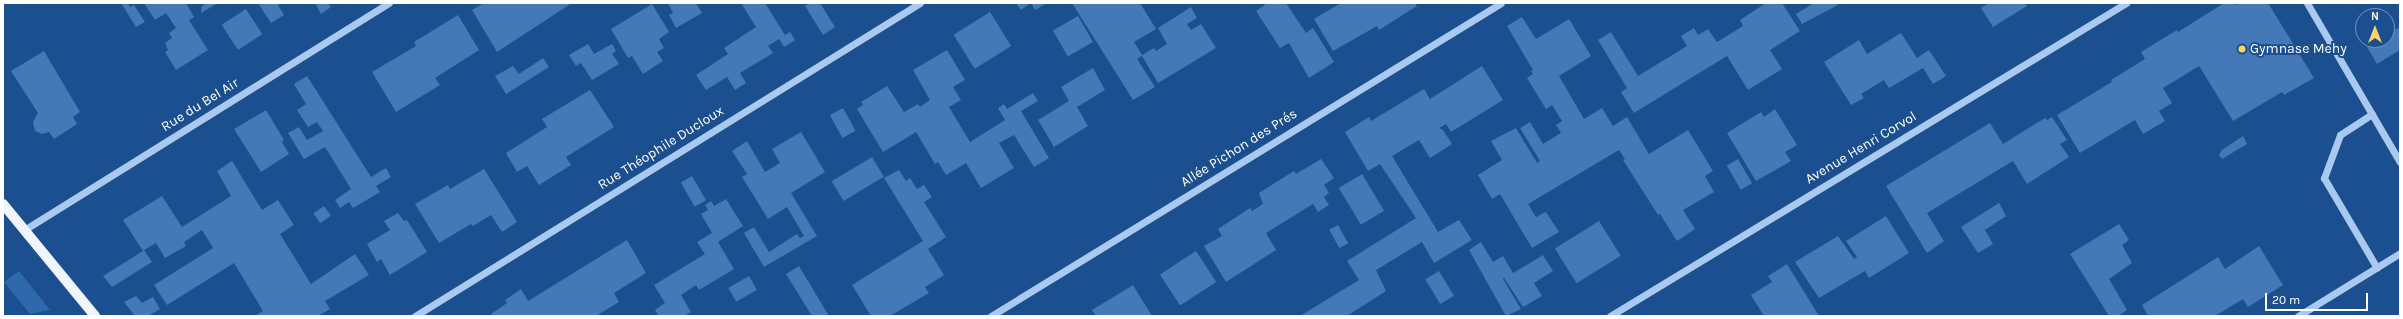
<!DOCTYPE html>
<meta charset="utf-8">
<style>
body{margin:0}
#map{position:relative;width:2403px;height:319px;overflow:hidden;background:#1b4f8f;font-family:Karla,sans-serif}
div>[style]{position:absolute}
.green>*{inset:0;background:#2e69ad}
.building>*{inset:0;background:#4478b7;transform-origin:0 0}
.minor>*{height:7px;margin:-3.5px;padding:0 3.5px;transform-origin:3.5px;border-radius:3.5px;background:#a9c9ee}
.major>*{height:10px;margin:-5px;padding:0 5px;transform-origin:5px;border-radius:5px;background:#f0f6ff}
.dots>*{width:11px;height:11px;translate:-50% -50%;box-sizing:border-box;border:2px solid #1b4f8f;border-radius:50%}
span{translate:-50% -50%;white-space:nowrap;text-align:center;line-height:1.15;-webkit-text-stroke:4px #1b4f8f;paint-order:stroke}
.poi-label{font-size:14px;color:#fff}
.left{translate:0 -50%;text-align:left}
.street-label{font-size:14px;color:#fff}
.frame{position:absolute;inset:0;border:4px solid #fff;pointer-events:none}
.north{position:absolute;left:2355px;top:8px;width:40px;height:40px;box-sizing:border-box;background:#1b4f8f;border:1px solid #7695bc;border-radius:50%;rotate:0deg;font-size:11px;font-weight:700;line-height:16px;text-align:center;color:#fff}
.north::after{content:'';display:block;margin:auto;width:14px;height:18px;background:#ffd166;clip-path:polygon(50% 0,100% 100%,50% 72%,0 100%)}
.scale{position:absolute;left:2265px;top:293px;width:103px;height:18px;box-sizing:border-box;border:2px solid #fff;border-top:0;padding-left:5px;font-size:12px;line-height:14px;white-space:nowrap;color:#fff;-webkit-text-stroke:3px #1b4f8f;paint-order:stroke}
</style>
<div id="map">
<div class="green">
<i style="clip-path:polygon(19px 271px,50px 310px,30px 314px,4px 282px)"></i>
</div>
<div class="building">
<i style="clip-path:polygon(121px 3px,128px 3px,130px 7px,134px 5px,145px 22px,136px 27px)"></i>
<i style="clip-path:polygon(144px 3px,186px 3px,194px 17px,189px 20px,208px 50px,176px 70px,165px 52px,168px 50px,165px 43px,172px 38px,169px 33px,176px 28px,166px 13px,155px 20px)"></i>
<i style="clip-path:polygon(207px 3px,218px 3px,201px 13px,202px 6px)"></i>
<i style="clip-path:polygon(258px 3px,282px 3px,278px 5px,284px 15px,271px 23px)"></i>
<i style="clip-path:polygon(315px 3px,328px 3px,331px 7px,321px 14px)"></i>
<i style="clip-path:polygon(484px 3px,572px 3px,497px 52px,472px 10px)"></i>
<i style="clip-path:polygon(668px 3px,696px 3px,702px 13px,676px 28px,669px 15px,673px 13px)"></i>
<i style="clip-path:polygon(741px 3px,765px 3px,785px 35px,790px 32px,795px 40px,784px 47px,779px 39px,768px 46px,773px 53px,740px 73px,746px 83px,735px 90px,727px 77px,706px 90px,696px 75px,728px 54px,724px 48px,756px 27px)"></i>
<i style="clip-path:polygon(810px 3px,820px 3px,835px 27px,823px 35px,805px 6px)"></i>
<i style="clip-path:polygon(1016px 3px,1047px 3px,1035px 10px,1031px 3px,1021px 10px)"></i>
<i style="clip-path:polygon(1072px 3px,1140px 3px,1156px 29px,1134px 42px,1142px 55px,1154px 48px,1156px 51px,1167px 44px,1158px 28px,1191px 7px,1197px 18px,1187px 24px,1191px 30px,1201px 24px,1216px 48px,1158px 83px,1142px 56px,1137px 59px,1155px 87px,1133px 100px)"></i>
<i style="clip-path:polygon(1264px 3px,1286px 3px,1306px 33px,1313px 28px,1334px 62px,1309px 78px,1289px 43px,1280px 48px,1256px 11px,1265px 5px)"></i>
<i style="clip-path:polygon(1341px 3px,1415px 3px,1417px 6px,1379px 30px,1377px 26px,1333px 51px,1314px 19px)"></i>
<i style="clip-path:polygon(1766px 3px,1782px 3px,1800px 31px,1770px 50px,1782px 69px,1748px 90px,1727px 56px,1634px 113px,1621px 92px,1627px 88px,1598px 40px,1611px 32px,1638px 76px,1687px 46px,1681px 36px,1694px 28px,1698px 35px,1708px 29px,1717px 42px,1743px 26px,1740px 20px)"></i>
<i style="clip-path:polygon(1814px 3px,1836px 3px,1838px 5px,1802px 24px,1796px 14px)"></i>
<i style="clip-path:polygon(1989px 3px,2026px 3px,2027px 6px,1993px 27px,1981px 8px)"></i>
<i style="clip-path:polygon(2224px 3px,2233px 3px,2235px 5px,2239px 3px,2268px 3px,2314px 78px,2284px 95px,2282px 92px,2233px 121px,2199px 66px,2163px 88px,2172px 103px,2159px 111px,2165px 121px,2143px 134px,2135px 120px,2080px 153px,2057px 115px,2112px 82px,2111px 80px,2145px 59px,2141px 52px,2177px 30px,2178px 32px)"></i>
<i style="clip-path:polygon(652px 4px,669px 32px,659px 39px,664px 48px,657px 52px,663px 61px,643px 74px,632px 56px,628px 58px,611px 29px)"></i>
<i style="left:246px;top:9px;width:30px;height:29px;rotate:57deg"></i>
<i style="left:990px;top:12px;width:40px;height:43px;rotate:58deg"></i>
<i style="clip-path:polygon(458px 15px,479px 50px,435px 78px,440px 85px,396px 112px,372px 72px,416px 46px,414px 42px)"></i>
<i style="left:1078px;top:16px;width:30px;height:29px;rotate:60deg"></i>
<i style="clip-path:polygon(1522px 17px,1536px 39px,1569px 19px,1591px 56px,1559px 76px,1584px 119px,1602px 108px,1613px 126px,1627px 117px,1649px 154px,1688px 130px,1713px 171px,1705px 176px,1714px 192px,1683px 210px,1695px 229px,1677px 241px,1660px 214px,1658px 215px,1623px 160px,1625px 159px,1619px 150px,1528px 204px,1536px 217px,1546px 212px,1559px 232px,1532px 248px,1500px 194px,1492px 199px,1478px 175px,1502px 160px,1491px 141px,1516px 128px,1537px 163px,1540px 161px,1520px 128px,1530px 122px,1543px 144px,1561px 133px,1556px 125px,1562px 121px,1552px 105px,1546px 109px,1527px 78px,1533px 74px,1531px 71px,1533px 70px,1507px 26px)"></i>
<i style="clip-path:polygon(2400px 27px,2400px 50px,2377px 64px,2367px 47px,2378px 40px,2387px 40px,2387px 34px)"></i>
<i style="clip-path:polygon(1901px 33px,1917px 58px,1929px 50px,1946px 76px,1933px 84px,1923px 68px,1889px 88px,1884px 80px,1861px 94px,1864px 98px,1851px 105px,1824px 62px,1859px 40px,1867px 54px)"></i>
<i style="clip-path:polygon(588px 44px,594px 54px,612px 44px,616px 51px,612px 54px,619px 64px,592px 80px,581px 63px,576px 66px,569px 55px)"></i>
<i style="clip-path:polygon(947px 50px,965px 80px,953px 87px,961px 100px,949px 107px,970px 142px,1005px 120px,998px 108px,1004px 104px,1007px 109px,1033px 93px,1038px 101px,1021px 111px,1049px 158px,1034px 167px,1014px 135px,999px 143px,1014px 168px,981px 188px,966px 163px,946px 175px,938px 162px,935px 164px,916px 132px,883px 152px,857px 109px,863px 105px,861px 102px,887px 86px,904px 112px,918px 104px,920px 107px,930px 100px,913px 70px)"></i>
<i style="clip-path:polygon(44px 51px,80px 112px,73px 117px,77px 124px,54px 139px,49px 132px,42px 134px,35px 131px,33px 122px,38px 113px,11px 71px)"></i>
<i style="clip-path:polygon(543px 58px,549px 67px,506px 94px,495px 76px,513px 66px,519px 74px)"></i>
<i style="clip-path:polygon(1482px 66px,1503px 100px,1451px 132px,1446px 124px,1439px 128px,1443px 130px,1452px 144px,1430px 158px,1419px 140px,1392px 156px,1438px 232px,1459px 220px,1472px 240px,1434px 263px,1422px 242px,1376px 270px,1386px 291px,1347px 316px,1300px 316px,1359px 280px,1347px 261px,1416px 218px,1380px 164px,1368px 171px,1345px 132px,1369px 117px,1371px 121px,1424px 89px,1430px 99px)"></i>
<i style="clip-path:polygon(1093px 68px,1105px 90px,1077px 107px,1088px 126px,1054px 147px,1038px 120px,1069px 101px,1061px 87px)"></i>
<i style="clip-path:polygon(307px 76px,371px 177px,386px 168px,391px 177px,376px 186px,380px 192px,353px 208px,349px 202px,340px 208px,335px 200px,351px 189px,325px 147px,304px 159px,288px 133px,299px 127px,307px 140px,323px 131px,317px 122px,308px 127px,297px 110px,306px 104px,294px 84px)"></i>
<i style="clip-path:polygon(590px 90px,614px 127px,566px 157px,571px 165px,539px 185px,527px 166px,517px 172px,506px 153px,547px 127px,542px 119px)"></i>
<i style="left:843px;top:108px;width:26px;height:15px;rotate:61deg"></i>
<i style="clip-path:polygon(1775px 109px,1797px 145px,1785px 152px,1791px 161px,1756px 181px,1727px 133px,1761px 112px,1764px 117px)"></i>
<i style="clip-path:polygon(266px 110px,284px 140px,282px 142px,289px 154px,261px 172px,234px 129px)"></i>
<i style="clip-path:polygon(2052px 117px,2067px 140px,2060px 144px,2069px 157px,2027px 184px,2013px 161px,1927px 213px,1944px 241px,1927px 253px,1886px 186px,1990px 123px,2003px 144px,2045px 118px,2047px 120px)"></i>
<i style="clip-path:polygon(801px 132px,825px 172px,791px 193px,817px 236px,764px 267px,744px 233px,754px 227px,769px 252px,797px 234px,800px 238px,804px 236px,787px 207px,768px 219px,742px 177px,747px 174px,732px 151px,747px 141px,765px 172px,780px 163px,772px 149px)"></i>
<i style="clip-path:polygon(2243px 136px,2247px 144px,2222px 159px,2219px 155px,2222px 150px)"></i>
<i style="left:872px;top:157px;width:23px;height:47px;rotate:59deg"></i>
<i style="clip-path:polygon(1321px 159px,1334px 178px,1324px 185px,1329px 193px,1324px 197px,1329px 205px,1318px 212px,1313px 204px,1266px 233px,1276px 250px,1226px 282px,1204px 246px,1222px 236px,1218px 229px,1250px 208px,1252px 211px,1263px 204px,1259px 193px,1294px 171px,1296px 174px)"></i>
<i style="left:1738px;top:159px;width:28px;height:13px;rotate:60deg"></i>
<i style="clip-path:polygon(232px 161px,262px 210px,278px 200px,294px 225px,280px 234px,311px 284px,355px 254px,369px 275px,325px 301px,330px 309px,318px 316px,255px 316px,263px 311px,234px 263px,167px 305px,154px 285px,213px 248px,202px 230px,184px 242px,186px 246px,165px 258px,156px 243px,144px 250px,152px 262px,112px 287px,103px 276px,143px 251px,123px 220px,162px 196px,182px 227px,231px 196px,217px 171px)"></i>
<i style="clip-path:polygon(484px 169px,517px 222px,502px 232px,491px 215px,473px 226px,471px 224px,439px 243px,415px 204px,448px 185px,450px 189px)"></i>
<i style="clip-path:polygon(899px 170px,906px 181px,910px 178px,917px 189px,924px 185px,932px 197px,924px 202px,946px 237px,928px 249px,944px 275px,925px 287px,929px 293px,890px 316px,871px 316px,852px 285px,923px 241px,884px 178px)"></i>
<i style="left:1362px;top:174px;width:43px;height:27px;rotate:59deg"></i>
<i style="left:692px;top:176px;width:28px;height:13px;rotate:60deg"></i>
<i style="clip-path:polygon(726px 199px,743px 226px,718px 242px,734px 269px,699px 290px,696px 285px,681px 295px,691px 312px,684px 316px,659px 316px,655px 310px,665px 303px,654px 285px,705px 254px,697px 242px,712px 233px,701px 214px,708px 210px,705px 205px,711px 201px,714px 206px)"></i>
<i style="clip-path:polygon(1999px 203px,2006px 216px,1985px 230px,1993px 244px,1978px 253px,1961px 227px)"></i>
<i style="left:324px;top:206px;width:12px;height:13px;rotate:55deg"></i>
<i style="clip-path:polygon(398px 213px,404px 221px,407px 220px,427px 252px,390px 275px,381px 259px,377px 262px,367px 244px,390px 230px,384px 221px)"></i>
<i style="clip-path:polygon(1886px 216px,1909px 253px,1869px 278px,1865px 271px,1819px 298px,1795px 262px,1838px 236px,1854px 259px,1857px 257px,1846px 241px)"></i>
<i style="left:1599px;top:221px;width:41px;height:52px;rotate:58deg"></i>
<i style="clip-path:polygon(2119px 224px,2129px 240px,2122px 245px,2132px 263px,2109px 279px,2127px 310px,2118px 316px,2109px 316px,2070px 254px)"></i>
<i style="left:1338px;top:225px;width:21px;height:10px;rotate:61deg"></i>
<i style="clip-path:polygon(627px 240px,646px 273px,614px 293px,619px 302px,596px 316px,492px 316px,491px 314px,507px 303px,505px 300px,521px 289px,528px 301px)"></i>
<i style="clip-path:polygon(1481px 242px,1493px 262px,1503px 256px,1513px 273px,1543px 255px,1553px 271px,1534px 283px,1542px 296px,1523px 307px,1504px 278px,1503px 279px,1521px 309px,1506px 316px,1469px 250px)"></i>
<i style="clip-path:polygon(2259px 246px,2283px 285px,2248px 307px,2243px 299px,2215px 316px,2148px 316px,2142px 305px,2218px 257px,2225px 269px)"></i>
<i style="left:1196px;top:251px;width:37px;height:43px;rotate:57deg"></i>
<i style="clip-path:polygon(1787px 264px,1819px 316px,1764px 316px,1751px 295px,1772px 282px,1768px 276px)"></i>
<i style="clip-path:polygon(799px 266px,829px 316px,812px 316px,786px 274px)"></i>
<i style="left:1439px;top:271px;width:29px;height:16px;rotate:59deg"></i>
<i style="left:749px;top:276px;width:16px;height:24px;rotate:60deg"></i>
<i style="clip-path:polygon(1133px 285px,1152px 316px,1096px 316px,1092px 310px)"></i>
<i style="clip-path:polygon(136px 296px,142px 303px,153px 297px,160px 309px,148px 316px,135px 316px,124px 302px)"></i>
</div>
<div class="minor">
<i style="left:2307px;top:3px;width:184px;rotate:59.7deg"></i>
<i style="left:2372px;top:114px;width:38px;rotate:147deg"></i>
<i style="left:2340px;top:135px;width:46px;rotate:110.4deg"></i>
<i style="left:2324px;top:178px;width:104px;rotate:59.5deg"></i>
<i style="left:24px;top:230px;width:430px;rotate:-31.9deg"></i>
<i style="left:415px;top:316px;width:594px;rotate:-31.79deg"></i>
<i style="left:991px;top:316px;width:598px;rotate:-31.54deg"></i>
<i style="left:1610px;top:316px;width:604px;rotate:-31.24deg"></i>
<i style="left:2298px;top:316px;width:120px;rotate:-31.7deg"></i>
</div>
<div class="major">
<i style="left:3px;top:204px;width:145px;rotate:50.6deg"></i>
</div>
<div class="dots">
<i style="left:2242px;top:49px;background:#ffd166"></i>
</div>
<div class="poi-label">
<span class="left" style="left:2250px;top:49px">Gymnase Mehy</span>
</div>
<div class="street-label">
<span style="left:200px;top:105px;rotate:-32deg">Rue du Bel Air</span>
<span style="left:661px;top:148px;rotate:-32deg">Rue Théophile Ducloux</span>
<span style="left:1239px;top:148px;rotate:-32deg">Allée Pichon des Prés</span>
<span style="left:1861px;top:148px;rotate:-31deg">Avenue Henri Corvol</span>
</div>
<div class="frame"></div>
<div class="north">N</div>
<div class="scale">20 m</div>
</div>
